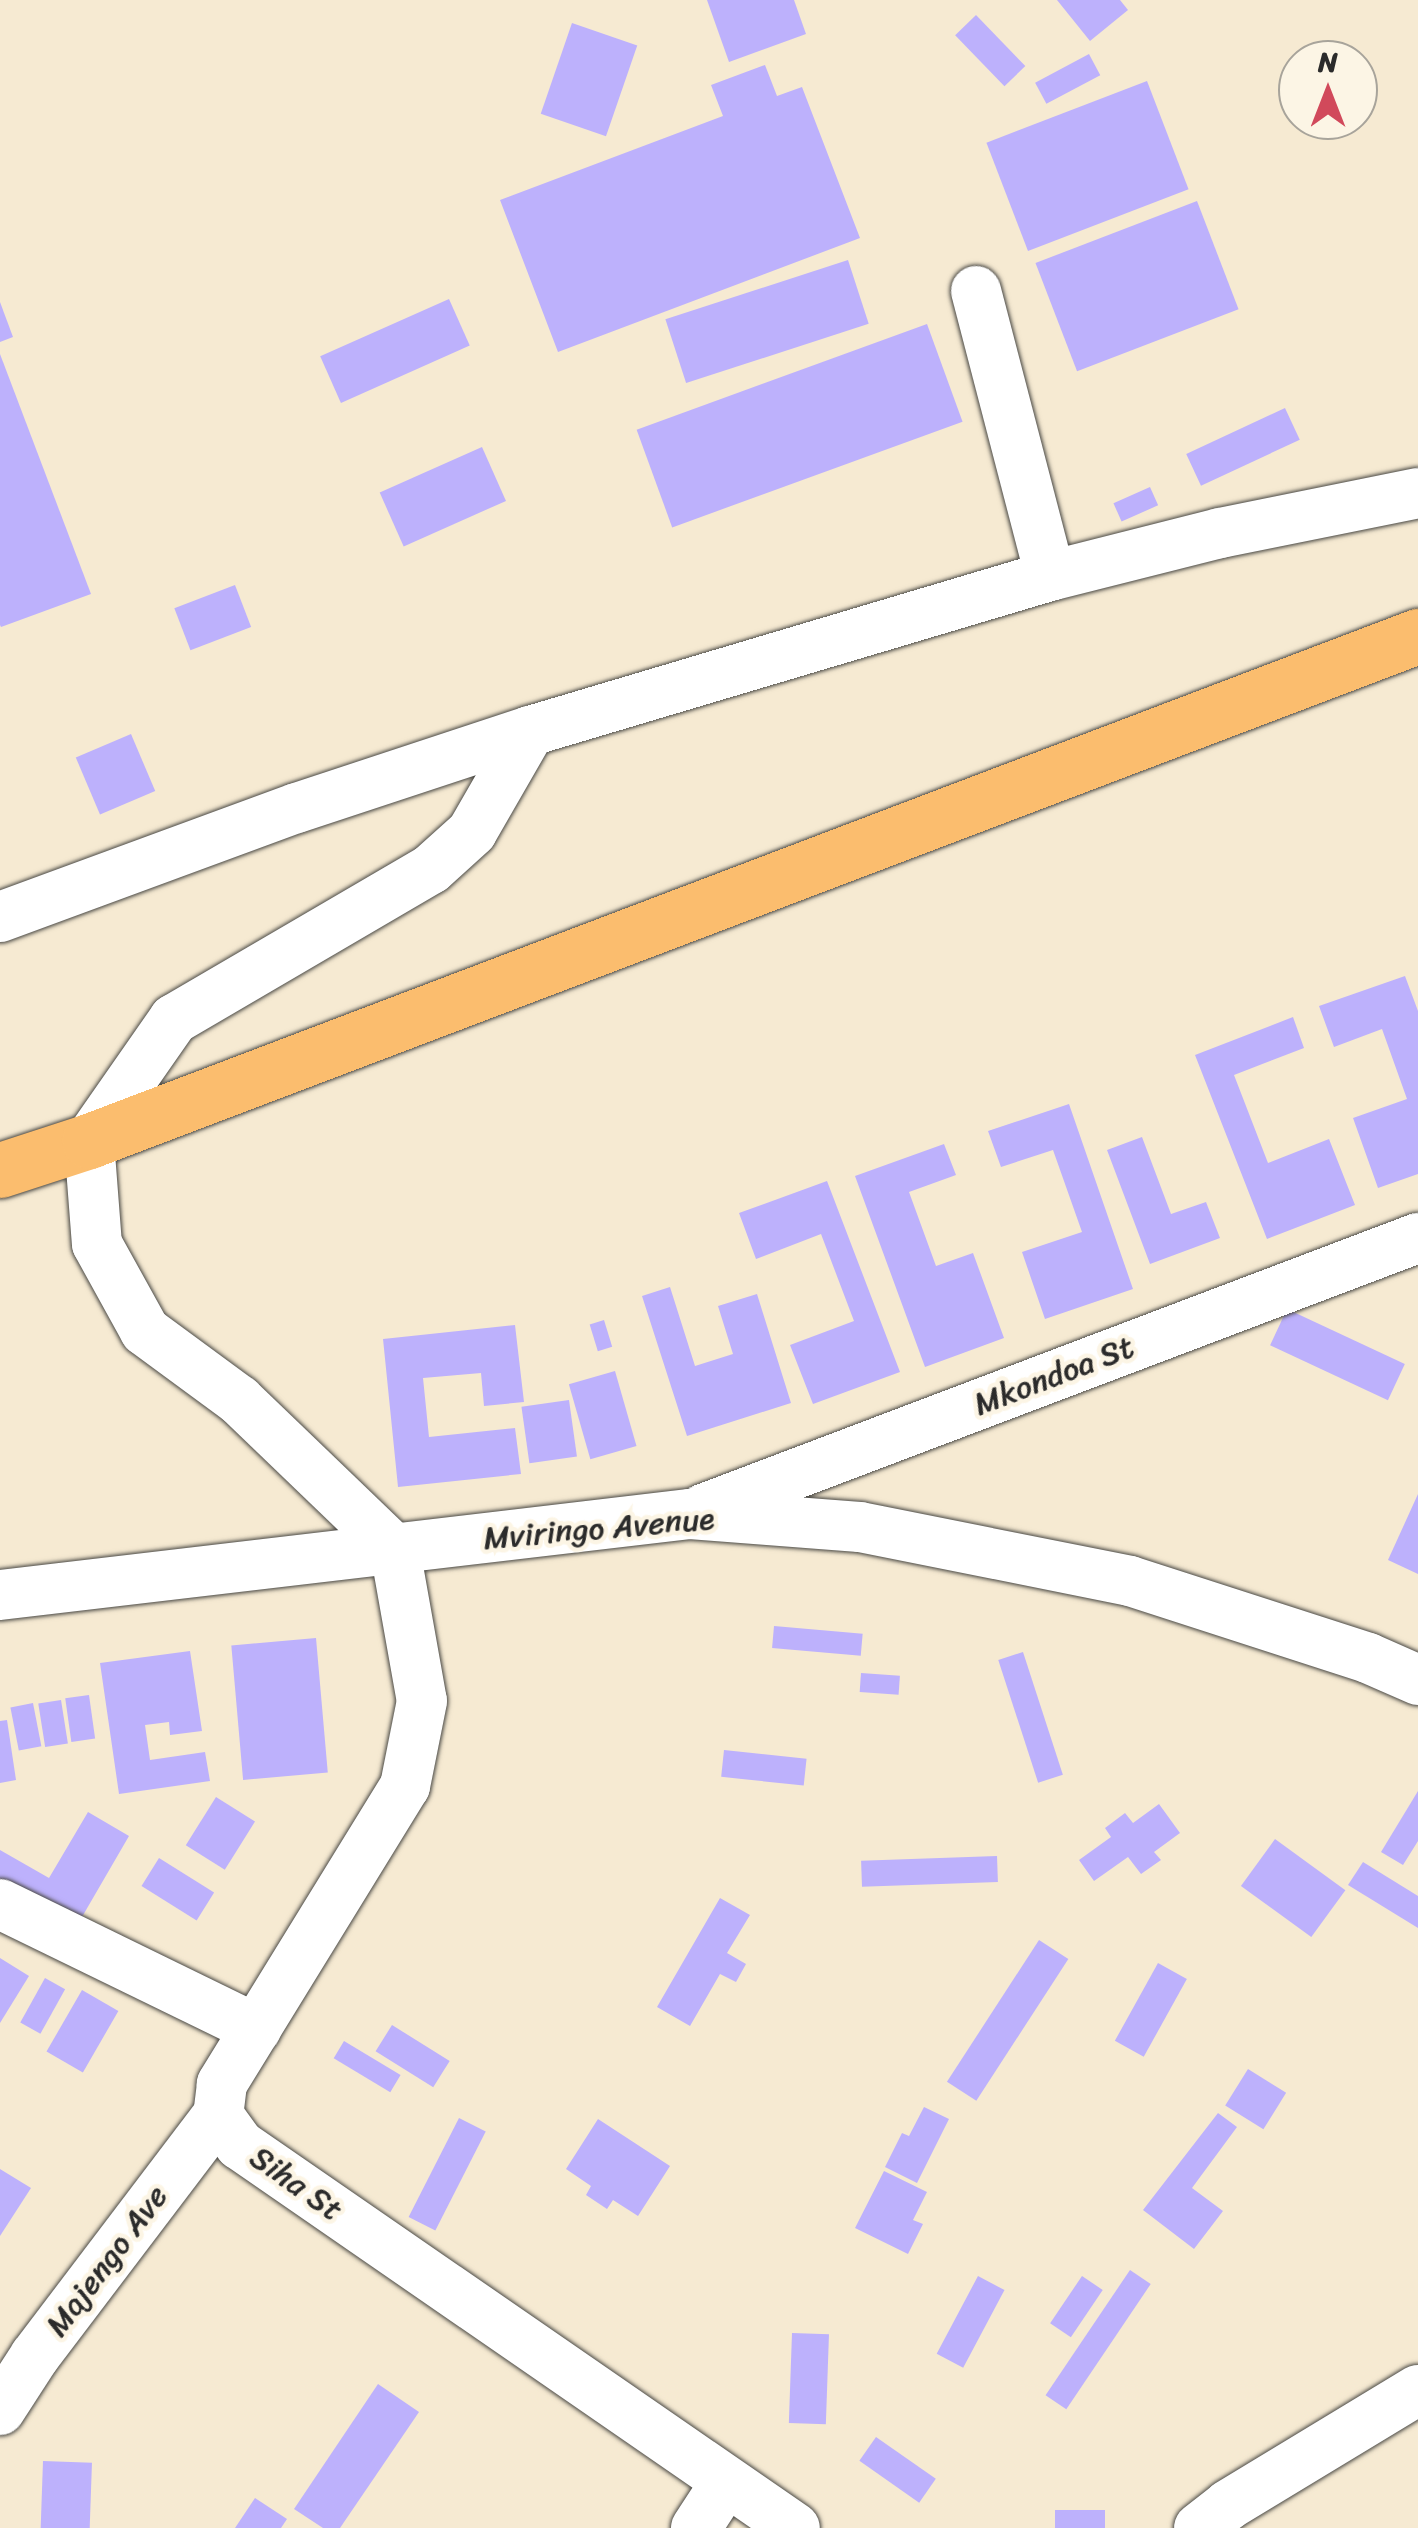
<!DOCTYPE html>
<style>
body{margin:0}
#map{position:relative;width:1418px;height:2528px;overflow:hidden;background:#f6ead2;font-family:Sriracha,sans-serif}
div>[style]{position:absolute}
.building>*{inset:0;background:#bdb1fc;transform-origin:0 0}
.roads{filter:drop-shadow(0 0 2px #494844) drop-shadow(0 0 2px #494844)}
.minor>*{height:50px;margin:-25px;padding:0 25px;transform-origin:25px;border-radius:25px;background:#fff}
.highway>*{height:55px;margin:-27.5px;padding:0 27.5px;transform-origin:27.5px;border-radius:27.5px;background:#fbbd6e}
span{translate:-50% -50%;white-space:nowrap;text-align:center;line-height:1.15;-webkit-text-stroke:9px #fcf5e5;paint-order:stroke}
.street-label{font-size:32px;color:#2b2b2b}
.north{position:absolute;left:1278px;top:40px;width:100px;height:100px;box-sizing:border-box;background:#fcf5e5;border:2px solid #a8a49b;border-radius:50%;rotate:0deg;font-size:28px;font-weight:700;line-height:40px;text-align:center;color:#2b2b2b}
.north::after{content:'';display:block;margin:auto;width:35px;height:45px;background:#d1495b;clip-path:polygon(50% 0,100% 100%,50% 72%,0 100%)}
</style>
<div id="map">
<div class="building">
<i style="clip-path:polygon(707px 0,794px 0,806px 34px,729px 62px)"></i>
<i style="clip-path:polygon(1057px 0,1120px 0,1128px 10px,1090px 41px)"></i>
<i style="left:976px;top:15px;width:71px;height:29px;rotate:46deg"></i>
<i style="left:572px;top:23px;width:69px;height:96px;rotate:19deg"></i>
<i style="left:1089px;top:54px;width:24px;height:61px;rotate:62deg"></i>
<i style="clip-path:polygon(765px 65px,777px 96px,802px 87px,860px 238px,558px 352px,500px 200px,723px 116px,711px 85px)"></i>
<i style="left:1147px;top:81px;width:116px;height:172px;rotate:69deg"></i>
<i style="left:1197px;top:201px;width:116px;height:173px;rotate:69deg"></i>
<i style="left:848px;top:260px;width:67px;height:192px;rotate:72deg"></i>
<i style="left:449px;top:299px;width:51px;height:141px;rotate:66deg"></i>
<i style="clip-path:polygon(0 302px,13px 337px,0 342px)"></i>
<i style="left:927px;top:324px;width:104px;height:309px;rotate:70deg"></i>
<i style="clip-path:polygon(0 354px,91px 594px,1px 627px,0 625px)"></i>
<i style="left:1285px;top:408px;width:35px;height:109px;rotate:65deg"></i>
<i style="left:482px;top:447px;width:59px;height:112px;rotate:66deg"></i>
<i style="left:1150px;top:487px;width:20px;height:40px;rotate:66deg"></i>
<i style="left:235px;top:585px;width:45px;height:65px;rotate:69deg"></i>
<i style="left:131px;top:734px;width:62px;height:60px;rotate:67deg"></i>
<i style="clip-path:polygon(1405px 976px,1418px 1011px,1418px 1174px,1378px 1188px,1353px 1118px,1407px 1099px,1382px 1029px,1334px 1047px,1319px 1006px)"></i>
<i style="clip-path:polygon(1293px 1017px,1304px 1048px,1234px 1075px,1268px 1163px,1329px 1139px,1355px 1205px,1267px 1239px,1195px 1055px)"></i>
<i style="clip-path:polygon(1069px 1104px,1133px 1289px,1045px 1319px,1022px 1252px,1082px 1232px,1053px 1150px,1001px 1167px,988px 1131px)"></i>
<i style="clip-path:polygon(1142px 1137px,1171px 1214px,1206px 1202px,1220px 1238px,1150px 1264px,1107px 1150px)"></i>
<i style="clip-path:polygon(944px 1144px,956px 1175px,909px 1192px,936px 1266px,973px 1253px,1004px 1338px,925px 1367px,855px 1176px)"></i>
<i style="clip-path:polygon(827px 1181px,900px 1372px,813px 1404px,790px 1345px,854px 1321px,821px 1234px,756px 1259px,739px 1213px)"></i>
<i style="clip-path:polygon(670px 1287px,695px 1366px,733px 1354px,718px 1306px,757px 1294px,791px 1403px,687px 1436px,642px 1296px)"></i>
<i style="left:1287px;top:1309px;width:130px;height:40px;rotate:25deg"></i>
<i style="left:604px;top:1320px;width:28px;height:15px;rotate:73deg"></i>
<i style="clip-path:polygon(515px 1325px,524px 1402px,484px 1406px,481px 1373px,423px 1378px,429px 1437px,515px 1428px,521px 1474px,398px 1487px,383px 1339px)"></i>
<i style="left:615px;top:1371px;width:78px;height:48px;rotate:74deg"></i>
<i style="left:569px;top:1400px;width:57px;height:48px;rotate:82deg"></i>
<i style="clip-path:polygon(1418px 1494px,1418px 1574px,1388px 1560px)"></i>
<i style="left:774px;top:1626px;width:89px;height:22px;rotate:5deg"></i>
<i style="left:316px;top:1638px;width:135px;height:85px;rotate:85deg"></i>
<i style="clip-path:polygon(190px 1651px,202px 1731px,170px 1735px,169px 1722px,145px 1725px,150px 1760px,205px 1752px,210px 1781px,119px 1794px,100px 1663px)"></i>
<i style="left:1023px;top:1652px;width:129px;height:26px;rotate:72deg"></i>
<i style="left:861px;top:1673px;width:39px;height:19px;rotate:4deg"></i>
<i style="left:89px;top:1695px;width:44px;height:24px;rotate:82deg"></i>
<i style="left:61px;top:1700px;width:44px;height:23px;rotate:81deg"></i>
<i style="left:33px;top:1703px;width:44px;height:23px;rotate:79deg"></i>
<i style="clip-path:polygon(7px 1720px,16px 1780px,0 1783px,0 1721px)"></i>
<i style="left:724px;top:1750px;width:83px;height:27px;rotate:6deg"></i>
<i style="clip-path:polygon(1418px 1791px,1418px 1841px,1403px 1865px,1381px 1852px)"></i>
<i style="left:216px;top:1797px;width:46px;height:57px;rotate:32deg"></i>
<i style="clip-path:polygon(1159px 1804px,1180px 1833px,1154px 1852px,1161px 1860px,1141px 1874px,1128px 1857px,1094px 1881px,1079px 1860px,1111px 1837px,1105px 1828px,1125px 1813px,1133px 1823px)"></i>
<i style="clip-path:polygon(88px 1812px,129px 1836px,75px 1929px,0 1885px,0 1850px,49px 1878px)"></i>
<i style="left:1275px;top:1839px;width:87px;height:58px;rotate:36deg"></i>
<i style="left:997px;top:1856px;width:26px;height:136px;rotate:88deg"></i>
<i style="left:159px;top:1858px;width:65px;height:33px;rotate:32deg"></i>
<i style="clip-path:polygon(1363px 1862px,1418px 1896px,1418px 1928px,1348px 1885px)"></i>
<i style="clip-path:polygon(720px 1898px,750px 1915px,727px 1953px,746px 1964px,736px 1982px,720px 1974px,690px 2026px,657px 2007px)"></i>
<i style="left:1039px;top:1940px;width:35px;height:169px;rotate:33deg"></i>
<i style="clip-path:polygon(0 1958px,29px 1976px,0 2023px)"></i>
<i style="left:1158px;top:1963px;width:33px;height:89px;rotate:29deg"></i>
<i style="left:45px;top:1978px;width:23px;height:51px;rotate:29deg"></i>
<i style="left:82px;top:1990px;width:42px;height:71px;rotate:30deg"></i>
<i style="left:392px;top:2025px;width:68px;height:31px;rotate:32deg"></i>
<i style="left:344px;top:2041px;width:66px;height:20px;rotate:31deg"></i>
<i style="left:1248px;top:2069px;width:45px;height:43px;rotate:32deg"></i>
<i style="clip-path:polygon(924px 2107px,949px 2119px,917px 2183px,885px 2167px,902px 2133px,909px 2136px)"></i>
<i style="clip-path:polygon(1218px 2113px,1237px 2127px,1192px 2188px,1223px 2211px,1194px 2249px,1143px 2210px)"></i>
<i style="left:459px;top:2118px;width:30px;height:111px;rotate:27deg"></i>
<i style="clip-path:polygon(598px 2119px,670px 2166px,638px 2216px,613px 2200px,607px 2209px,586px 2195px,591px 2186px,566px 2169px)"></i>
<i style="clip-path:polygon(0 2169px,31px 2188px,0 2236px)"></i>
<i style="clip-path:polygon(884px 2171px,927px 2192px,913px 2220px,923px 2224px,908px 2254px,855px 2228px)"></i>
<i style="left:1130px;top:2270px;width:25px;height:151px;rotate:34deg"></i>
<i style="left:978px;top:2276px;width:30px;height:88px;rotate:28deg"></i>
<i style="left:1082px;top:2276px;width:25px;height:57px;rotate:34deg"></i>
<i style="left:792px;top:2333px;width:37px;height:90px;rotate:2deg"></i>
<i style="clip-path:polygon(378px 2384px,419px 2412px,340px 2528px,323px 2528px,294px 2509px)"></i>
<i style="left:876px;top:2437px;width:73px;height:29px;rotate:35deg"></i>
<i style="left:43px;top:2461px;width:49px;height:67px;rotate:2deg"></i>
<i style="clip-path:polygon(255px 2498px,287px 2519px,281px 2528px,235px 2528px)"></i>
<i style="left:1055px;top:2510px;width:50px;height:18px"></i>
</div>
<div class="roads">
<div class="minor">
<i style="left:976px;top:291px;width:294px;rotate:75.4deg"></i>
<i style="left:530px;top:731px;width:116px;rotate:119.9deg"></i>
<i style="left:472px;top:832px;width:55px;rotate:137.9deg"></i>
<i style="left:431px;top:869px;width:298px;rotate:149.7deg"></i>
<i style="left:174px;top:1019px;width:149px;rotate:124.9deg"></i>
<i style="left:89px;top:1141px;width:103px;rotate:85.6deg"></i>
<i style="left:97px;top:1244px;width:99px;rotate:61.1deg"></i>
<i style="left:145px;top:1331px;width:117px;rotate:36.3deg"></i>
<i style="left:239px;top:1400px;width:216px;rotate:43.9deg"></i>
<i style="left:395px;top:1550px;width:153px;rotate:79.9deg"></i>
<i style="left:422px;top:1701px;width:87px;rotate:101.3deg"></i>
<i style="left:405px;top:1786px;width:350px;rotate:121.6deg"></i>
<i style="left:222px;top:2084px;width:31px;rotate:97deg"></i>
<i style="left:218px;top:2115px;width:37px;rotate:54deg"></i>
<i style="left:240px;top:2145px;width:674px;rotate:34.61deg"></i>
<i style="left:0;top:917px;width:316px;rotate:-20.2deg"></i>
<i style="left:297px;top:808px;width:245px;rotate:-18.3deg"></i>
<i style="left:530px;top:731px;width:543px;rotate:-16.6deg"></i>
<i style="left:1050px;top:576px;width:175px;rotate:-14.2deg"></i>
<i style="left:1220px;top:533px;width:202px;rotate:-11.4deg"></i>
<i style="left:703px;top:1509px;width:765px;rotate:-20.76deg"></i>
<i style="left:0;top:1595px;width:695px;rotate:-6.7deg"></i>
<i style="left:690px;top:1514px;width:170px;rotate:4.4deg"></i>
<i style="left:860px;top:1527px;width:275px;rotate:11.3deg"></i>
<i style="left:1130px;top:1581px;width:250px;rotate:17.9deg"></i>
<i style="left:1368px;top:1658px;width:55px;rotate:23.7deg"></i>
<i style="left:0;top:1904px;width:285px;rotate:26deg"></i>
<i style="left:0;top:2410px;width:64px;rotate:-57.1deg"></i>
<i style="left:35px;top:2356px;width:303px;rotate:-52.8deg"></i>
<i style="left:696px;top:2528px;width:55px;rotate:-56.9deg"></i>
<i style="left:1199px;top:2528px;width:37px;rotate:-38deg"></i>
<i style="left:1228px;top:2505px;width:222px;rotate:-31.2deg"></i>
</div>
<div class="highway">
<i style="left:0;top:1170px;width:94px;rotate:-18deg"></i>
<i style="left:89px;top:1141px;width:1422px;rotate:-20.81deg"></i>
</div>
</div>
<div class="street-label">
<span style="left:1054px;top:1376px;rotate:-21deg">Mkondoa St</span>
<span style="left:599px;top:1529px;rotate:-5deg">Mviringo Avenue</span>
<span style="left:296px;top:2184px;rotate:35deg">Siha St</span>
<span style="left:107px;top:2261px;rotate:-53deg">Majengo Ave</span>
</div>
<div class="north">N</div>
</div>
